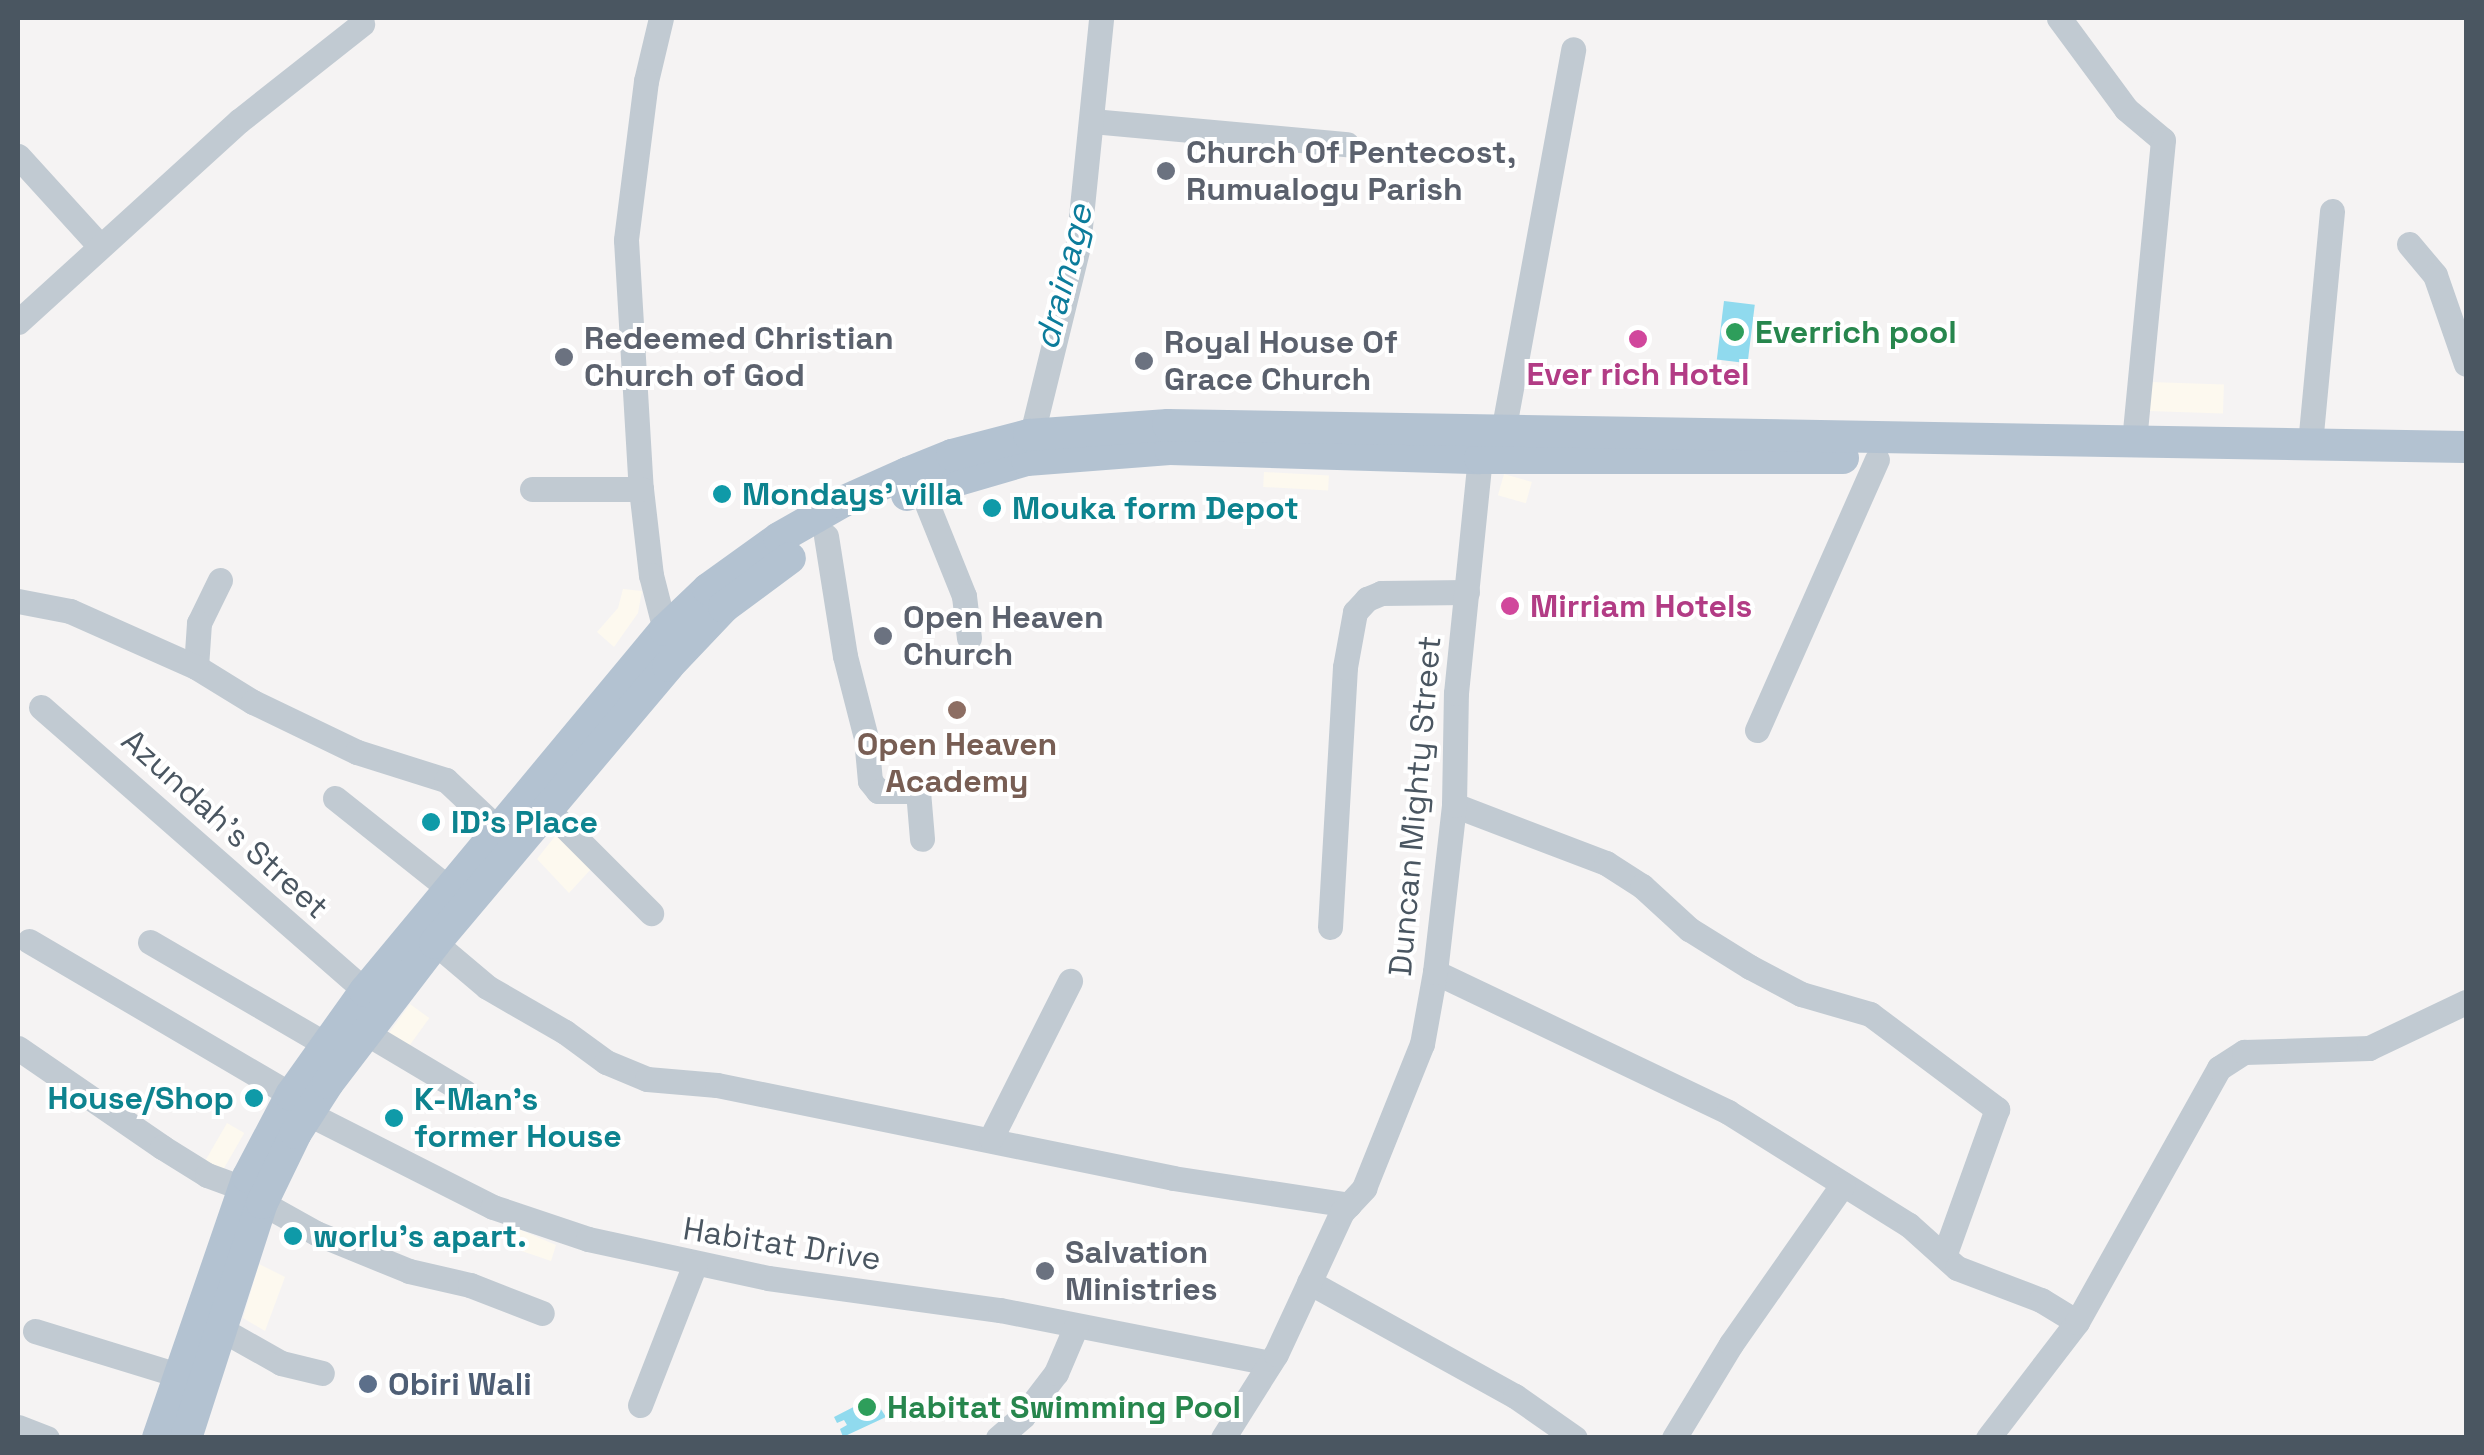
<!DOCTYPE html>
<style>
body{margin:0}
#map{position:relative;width:2484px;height:1455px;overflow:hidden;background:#f5f3f3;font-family:"Space Grotesk",sans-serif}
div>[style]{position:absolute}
.commercial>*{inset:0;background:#fdf9ef;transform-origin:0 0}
.water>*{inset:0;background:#90daee;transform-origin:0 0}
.minor>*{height:25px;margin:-12.5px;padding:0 12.5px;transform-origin:12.5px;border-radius:12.5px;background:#c1cad2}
.major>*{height:32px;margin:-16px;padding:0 16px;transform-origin:16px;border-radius:16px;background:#b3c2d1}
.dots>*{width:28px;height:28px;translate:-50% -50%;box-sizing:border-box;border:5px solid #fff;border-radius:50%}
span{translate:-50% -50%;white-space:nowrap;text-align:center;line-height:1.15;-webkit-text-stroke:8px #fff;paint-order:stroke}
.worship-label{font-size:32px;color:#5b616d;font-weight:700}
.left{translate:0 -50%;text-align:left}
.leisure-label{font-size:32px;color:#27864d;font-weight:700}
.hotel-label{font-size:32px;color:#b23c85;font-weight:700}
.culture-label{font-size:32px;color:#0d838f;font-weight:700}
.right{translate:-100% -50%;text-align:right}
.education-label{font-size:32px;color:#785e54;font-weight:700}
.street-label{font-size:32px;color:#4a5661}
.service-label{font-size:32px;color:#4e5e75;font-weight:700}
.water-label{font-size:35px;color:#0c7c9b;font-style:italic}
.frame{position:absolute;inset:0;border:20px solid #4a5661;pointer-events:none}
</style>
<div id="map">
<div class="commercial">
<i style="left:2150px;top:382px;width:74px;height:29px;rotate:2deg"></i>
<i style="left:1264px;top:472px;width:65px;height:15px;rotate:3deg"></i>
<i style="left:1504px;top:474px;width:29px;height:22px;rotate:16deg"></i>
<i style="clip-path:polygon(623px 589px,642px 591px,638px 613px,614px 647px,597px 632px,618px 608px)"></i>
<i style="clip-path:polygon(556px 835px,592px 868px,569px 893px,537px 859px)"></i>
<i style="left:410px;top:1004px;width:24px;height:43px;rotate:36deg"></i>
<i style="left:227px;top:1123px;width:20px;height:47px;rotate:30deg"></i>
<i style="clip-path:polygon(516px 1228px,556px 1245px,551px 1261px,510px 1247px)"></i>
<i style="clip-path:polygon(259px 1264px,285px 1277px,265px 1331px,243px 1318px)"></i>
</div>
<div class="water">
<i style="left:1724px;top:301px;width:31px;height:59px;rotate:7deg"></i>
<i style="clip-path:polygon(873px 1397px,886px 1417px,843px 1437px,840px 1429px,847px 1425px,844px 1420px,837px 1423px,834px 1417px)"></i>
</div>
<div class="minor">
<i style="left:661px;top:18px;width:65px;rotate:103.4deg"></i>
<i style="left:646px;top:81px;width:160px;rotate:97.2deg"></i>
<i style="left:626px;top:240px;width:249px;rotate:86.6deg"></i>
<i style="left:641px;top:489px;width:87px;rotate:83.4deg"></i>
<i style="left:651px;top:575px;width:57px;rotate:75.7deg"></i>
<i style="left:2059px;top:18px;width:113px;rotate:53.6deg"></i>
<i style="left:2126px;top:109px;width:48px;rotate:40deg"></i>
<i style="left:2163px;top:140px;width:303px;rotate:95.5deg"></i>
<i style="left:1092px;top:121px;width:256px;rotate:5.2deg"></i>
<i style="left:18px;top:156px;width:122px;rotate:47.7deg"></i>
<i style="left:2409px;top:244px;width:40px;rotate:50deg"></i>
<i style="left:2435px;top:275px;width:94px;rotate:70.8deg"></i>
<i style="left:18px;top:322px;width:299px;rotate:-42.3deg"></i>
<i style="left:239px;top:121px;width:157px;rotate:-38.3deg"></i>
<i style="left:1503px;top:432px;width:389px;rotate:-79.6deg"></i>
<i style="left:2310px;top:444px;width:234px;rotate:-84.6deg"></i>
<i style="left:1028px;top:450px;width:210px;rotate:-76.2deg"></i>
<i style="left:1078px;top:246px;width:229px;rotate:-84.2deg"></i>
<i style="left:532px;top:489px;width:109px"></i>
<i style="left:921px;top:489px;width:115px;rotate:68.1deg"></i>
<i style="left:964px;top:596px;width:42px;rotate:83.2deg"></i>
<i style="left:826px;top:536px;width:121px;rotate:81deg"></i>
<i style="left:845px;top:656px;width:85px;rotate:75.6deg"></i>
<i style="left:866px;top:738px;width:43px;rotate:84.7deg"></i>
<i style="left:870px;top:781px;width:13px;rotate:51deg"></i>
<i style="left:878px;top:791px;width:40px"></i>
<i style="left:918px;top:791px;width:48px;rotate:85.2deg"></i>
<i style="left:220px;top:580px;width:48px;rotate:116deg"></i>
<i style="left:199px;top:623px;width:44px;rotate:93.9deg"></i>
<i style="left:196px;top:667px;width:67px;rotate:31.6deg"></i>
<i style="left:253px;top:702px;width:115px;rotate:25.7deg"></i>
<i style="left:357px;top:752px;width:93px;rotate:17.5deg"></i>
<i style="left:446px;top:780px;width:70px;rotate:43.3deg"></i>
<i style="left:18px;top:601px;width:53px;rotate:10.9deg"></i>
<i style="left:70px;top:611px;width:138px;rotate:24deg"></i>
<i style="left:41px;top:707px;width:431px;rotate:41.2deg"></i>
<i style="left:1757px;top:730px;width:296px;rotate:-66.1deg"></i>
<i style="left:335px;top:798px;width:144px;rotate:38.5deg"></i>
<i style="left:1454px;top:805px;width:163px;rotate:20.9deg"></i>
<i style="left:1606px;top:863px;width:43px;rotate:32.6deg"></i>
<i style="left:1642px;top:886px;width:64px;rotate:42.5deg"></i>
<i style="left:1689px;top:929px;width:72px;rotate:31.9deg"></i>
<i style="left:1750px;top:967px;width:58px;rotate:27.9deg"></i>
<i style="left:1801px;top:994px;width:72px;rotate:16.2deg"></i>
<i style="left:1870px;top:1014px;width:159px;rotate:36.8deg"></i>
<i style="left:1997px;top:1109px;width:156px;rotate:109.8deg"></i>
<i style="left:548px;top:810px;width:146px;rotate:45deg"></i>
<i style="left:1330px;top:927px;width:260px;rotate:-86.7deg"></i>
<i style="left:1345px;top:667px;width:56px;rotate:-79.7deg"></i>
<i style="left:1355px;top:612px;width:18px;rotate:-47deg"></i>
<i style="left:1367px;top:599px;width:15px;rotate:-23deg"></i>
<i style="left:1381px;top:593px;width:86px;rotate:-0.7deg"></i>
<i style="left:29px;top:941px;width:304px;rotate:30.4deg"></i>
<i style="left:150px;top:942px;width:205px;rotate:30.2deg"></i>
<i style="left:435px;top:943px;width:68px;rotate:40.2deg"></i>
<i style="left:487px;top:987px;width:90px;rotate:30deg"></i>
<i style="left:565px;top:1032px;width:51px;rotate:36.2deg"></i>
<i style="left:606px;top:1062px;width:44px;rotate:22.5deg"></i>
<i style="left:647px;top:1079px;width:70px;rotate:4.9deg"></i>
<i style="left:717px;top:1085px;width:465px;rotate:11.5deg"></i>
<i style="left:1173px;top:1178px;width:178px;rotate:8.7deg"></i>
<i style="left:1435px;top:972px;width:325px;rotate:25.5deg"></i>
<i style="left:1728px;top:1112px;width:213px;rotate:32deg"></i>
<i style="left:1909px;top:1225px;width:64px;rotate:41.9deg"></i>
<i style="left:1957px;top:1268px;width:90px;rotate:20.9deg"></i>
<i style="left:2041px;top:1300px;width:42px;rotate:31.4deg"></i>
<i style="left:366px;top:1033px;width:115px;rotate:30.8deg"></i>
<i style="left:18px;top:1048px;width:175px;rotate:34.5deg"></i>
<i style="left:162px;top:1147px;width:53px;rotate:31.9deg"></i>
<i style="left:207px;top:1175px;width:37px;rotate:20deg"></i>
<i style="left:307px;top:1113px;width:208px;rotate:26.8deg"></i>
<i style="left:493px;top:1207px;width:100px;rotate:18.6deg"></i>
<i style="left:588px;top:1239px;width:184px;rotate:12.2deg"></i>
<i style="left:768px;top:1278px;width:234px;rotate:7.9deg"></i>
<i style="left:1000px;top:1310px;width:275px;rotate:11.1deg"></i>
<i style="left:991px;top:1138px;width:176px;rotate:-63.3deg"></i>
<i style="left:262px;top:1203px;width:62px;rotate:29.1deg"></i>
<i style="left:316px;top:1233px;width:100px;rotate:22.2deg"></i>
<i style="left:409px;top:1271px;width:63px;rotate:12.9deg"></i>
<i style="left:470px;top:1285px;width:77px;rotate:21.3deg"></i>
<i style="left:1309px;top:1282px;width:235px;rotate:29deg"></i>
<i style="left:1515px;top:1396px;width:73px;rotate:35deg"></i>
<i style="left:219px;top:1328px;width:71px;rotate:29.4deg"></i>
<i style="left:281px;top:1363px;width:42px;rotate:13.7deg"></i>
<i style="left:35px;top:1331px;width:150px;rotate:17.1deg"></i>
<i style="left:640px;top:1405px;width:151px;rotate:-68.7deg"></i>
<i style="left:18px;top:1427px;width:31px;rotate:21deg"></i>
<i style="left:998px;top:1438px;width:33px;rotate:-41deg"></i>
<i style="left:1023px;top:1416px;width:54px;rotate:-52.5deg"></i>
<i style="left:1056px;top:1373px;width:51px;rotate:-66.9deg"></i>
<i style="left:1223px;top:1438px;width:99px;rotate:-57.8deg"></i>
<i style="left:1276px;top:1354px;width:157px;rotate:-65.1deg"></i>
<i style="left:1342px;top:1212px;width:33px;rotate:-47deg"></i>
<i style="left:1364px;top:1188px;width:155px;rotate:-68.1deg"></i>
<i style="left:1422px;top:1044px;width:73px;rotate:-79.8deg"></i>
<i style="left:1435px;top:972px;width:168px;rotate:-83.5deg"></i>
<i style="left:1454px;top:805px;width:112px;rotate:-89deg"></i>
<i style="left:1456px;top:693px;width:236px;rotate:-84.2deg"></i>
<i style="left:1674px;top:1438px;width:110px;rotate:-58.8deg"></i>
<i style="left:1731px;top:1344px;width:195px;rotate:-55deg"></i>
<i style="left:1988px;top:1438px;width:146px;rotate:-52.5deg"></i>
<i style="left:2077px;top:1322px;width:291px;rotate:-60.8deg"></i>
<i style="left:2219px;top:1068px;width:30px;rotate:-33deg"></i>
<i style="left:2244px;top:1052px;width:125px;rotate:-1.8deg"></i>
<i style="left:2369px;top:1048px;width:107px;rotate:-25.4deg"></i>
</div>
<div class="major">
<i style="left:907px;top:495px;width:125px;rotate:-16.3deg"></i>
<i style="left:1027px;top:460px;width:143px;rotate:-4.4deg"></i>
<i style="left:1170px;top:449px;width:310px;rotate:1.7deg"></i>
<i style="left:1480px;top:458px;width:363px"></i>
<i style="left:158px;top:1438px;width:276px;rotate:-71deg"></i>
<i style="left:248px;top:1177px;width:93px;rotate:-62.3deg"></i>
<i style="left:291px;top:1095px;width:128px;rotate:-54.6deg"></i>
<i style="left:365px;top:991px;width:469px;rotate:-50.3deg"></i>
<i style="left:665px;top:630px;width:59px;rotate:-43.6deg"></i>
<i style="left:708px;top:589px;width:87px;rotate:-35.7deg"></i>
<i style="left:779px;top:538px;width:73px;rotate:-29.7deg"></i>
<i style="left:842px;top:502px;width:71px;rotate:-24deg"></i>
<i style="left:907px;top:473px;width:48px;rotate:-21.8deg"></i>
<i style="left:952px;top:455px;width:80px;rotate:-14.6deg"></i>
<i style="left:1029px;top:435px;width:139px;rotate:-4.1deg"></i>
<i style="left:1168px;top:425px;width:1298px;rotate:0.97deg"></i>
<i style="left:186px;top:1438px;width:247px;rotate:-72.1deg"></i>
<i style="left:262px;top:1203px;width:78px;rotate:-64.1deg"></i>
<i style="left:296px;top:1133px;width:59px;rotate:-57.4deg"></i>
<i style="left:328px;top:1083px;width:176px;rotate:-52.6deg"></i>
<i style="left:435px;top:943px;width:362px;rotate:-49.9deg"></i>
<i style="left:668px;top:666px;width:81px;rotate:-46.5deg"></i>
<i style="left:724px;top:607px;width:82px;rotate:-36.6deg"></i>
</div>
<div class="dots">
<i style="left:1166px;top:171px;background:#6b7280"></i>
<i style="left:1735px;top:332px;background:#2e9e5b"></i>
<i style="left:1638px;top:339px;background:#d1479c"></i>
<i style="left:564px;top:357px;background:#6b7280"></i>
<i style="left:1144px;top:361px;background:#6b7280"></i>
<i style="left:722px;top:494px;background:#0f9aa8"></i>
<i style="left:992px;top:508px;background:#0f9aa8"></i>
<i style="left:1510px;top:606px;background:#d1479c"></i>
<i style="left:883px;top:636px;background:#6b7280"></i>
<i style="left:957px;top:710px;background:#8d6e63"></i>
<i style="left:431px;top:822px;background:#0f9aa8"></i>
<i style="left:254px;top:1098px;background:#0f9aa8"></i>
<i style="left:394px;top:1118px;background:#0f9aa8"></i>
<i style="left:293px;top:1236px;background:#0f9aa8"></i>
<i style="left:1045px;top:1271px;background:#6b7280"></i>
<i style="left:368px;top:1384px;background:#5c6f8a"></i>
<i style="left:867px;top:1407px;background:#2e9e5b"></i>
</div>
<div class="worship-label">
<span class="left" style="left:1186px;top:171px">Church Of Pentecost,<br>Rumualogu Parish</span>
<span class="left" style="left:584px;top:357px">Redeemed Christian<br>Church of God</span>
<span class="left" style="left:1164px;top:361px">Royal House Of<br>Grace Church</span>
<span class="left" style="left:903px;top:636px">Open Heaven<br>Church</span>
<span class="left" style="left:1065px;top:1271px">Salvation<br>Ministries</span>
</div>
<div class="leisure-label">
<span class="left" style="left:1755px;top:332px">Everrich pool</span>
<span class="left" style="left:887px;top:1407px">Habitat Swimming Pool</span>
</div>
<div class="hotel-label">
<span style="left:1638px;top:374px">Ever rich Hotel</span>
<span class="left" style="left:1530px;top:606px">Mirriam Hotels</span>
</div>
<div class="culture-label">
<span class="left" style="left:742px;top:494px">Mondays' villa</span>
<span class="left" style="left:1012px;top:508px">Mouka form Depot</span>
<span class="left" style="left:451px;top:822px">ID's Place</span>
<span class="right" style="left:234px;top:1098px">House/Shop</span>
<span class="left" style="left:414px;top:1118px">K-Man's<br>former House</span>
<span class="left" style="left:313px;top:1236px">worlu's apart.</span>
</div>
<div class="education-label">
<span style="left:957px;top:763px">Open Heaven<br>Academy</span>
</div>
<div class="street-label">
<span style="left:1415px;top:806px;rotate:-85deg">Duncan Mighty Street</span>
<span style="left:225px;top:824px;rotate:42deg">Azundah's Street</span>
<span style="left:782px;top:1244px;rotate:9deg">Habitat Drive</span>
</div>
<div class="service-label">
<span class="left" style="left:388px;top:1384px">Obiri Wali</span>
</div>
<div class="water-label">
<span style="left:1063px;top:277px;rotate:-76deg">drainage</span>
</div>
<div class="frame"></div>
</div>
